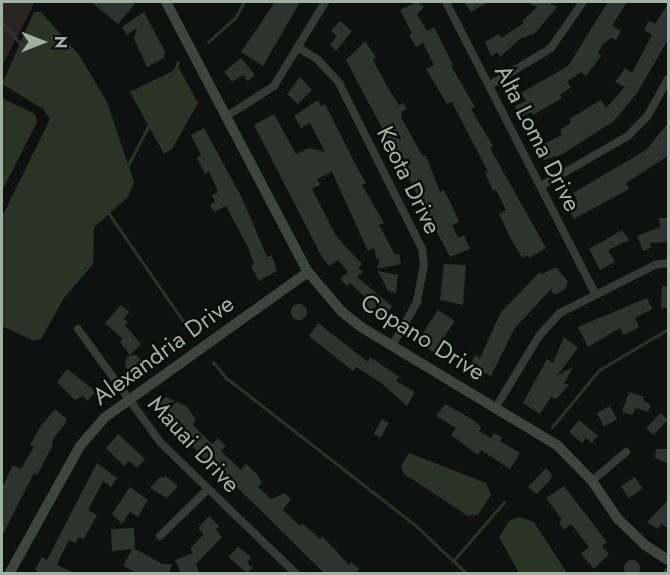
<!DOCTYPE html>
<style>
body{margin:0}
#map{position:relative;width:670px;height:575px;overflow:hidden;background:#0f1110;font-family:Jost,sans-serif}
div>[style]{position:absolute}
.green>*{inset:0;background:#2a2522}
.water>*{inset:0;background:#2a3426}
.stream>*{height:3px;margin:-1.5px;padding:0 1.5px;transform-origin:1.5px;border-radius:1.5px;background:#2a3426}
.building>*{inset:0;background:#2f3330;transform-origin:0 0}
.round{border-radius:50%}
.street>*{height:8px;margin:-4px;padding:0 4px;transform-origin:4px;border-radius:4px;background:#353a35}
.secondary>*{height:10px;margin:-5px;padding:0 5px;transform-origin:5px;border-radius:5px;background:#3e453e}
span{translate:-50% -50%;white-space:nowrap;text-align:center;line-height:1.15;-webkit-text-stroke:4.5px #0a0c0b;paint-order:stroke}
.street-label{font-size:24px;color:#a1b1a1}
.frame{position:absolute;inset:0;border:3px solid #a1b1a1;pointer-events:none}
.north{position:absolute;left:12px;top:12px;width:60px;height:60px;-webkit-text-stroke:4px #0a0c0b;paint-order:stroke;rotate:90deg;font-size:16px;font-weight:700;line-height:24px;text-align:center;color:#a1b1a1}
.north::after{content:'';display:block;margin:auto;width:21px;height:27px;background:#a1b1a1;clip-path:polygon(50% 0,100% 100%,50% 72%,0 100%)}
</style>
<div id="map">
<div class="green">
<i style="clip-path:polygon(2px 2px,35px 2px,2px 66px)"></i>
</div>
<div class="water">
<i style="clip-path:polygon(34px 12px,41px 12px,79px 55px,107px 102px,134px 182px,128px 197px,94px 227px,93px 264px,64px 298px,41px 339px,34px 341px,2px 326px,2px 217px,50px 119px,43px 109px,2px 84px)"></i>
<i style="clip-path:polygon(179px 68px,198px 103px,172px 149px,164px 154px,130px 92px)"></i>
<i style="clip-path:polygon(2px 98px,35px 114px,37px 122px,2px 191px)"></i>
<i style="clip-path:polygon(409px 453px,486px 483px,491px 495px,478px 515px,468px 516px,404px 474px,401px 466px)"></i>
<i style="clip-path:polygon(519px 517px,534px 522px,567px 573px,519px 573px,499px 537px,509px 521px)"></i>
</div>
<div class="stream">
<i style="left:2px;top:23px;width:28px;rotate:48deg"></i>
<i style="left:208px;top:42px;width:36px;rotate:-42deg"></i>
<i style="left:235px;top:18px;width:18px;rotate:-61deg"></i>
<i style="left:174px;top:74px;width:13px;rotate:-72deg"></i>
<i style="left:128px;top:165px;width:47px;rotate:-62.4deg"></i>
<i style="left:107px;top:211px;width:150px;rotate:55.4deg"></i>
<i style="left:213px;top:362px;width:19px;rotate:51deg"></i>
<i style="left:225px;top:377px;width:239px;rotate:37.9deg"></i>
<i style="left:414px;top:524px;width:73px;rotate:43.3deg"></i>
<i style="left:552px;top:427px;width:74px;rotate:-50.5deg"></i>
<i style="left:599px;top:370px;width:80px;rotate:-30.7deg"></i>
<i style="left:453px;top:561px;width:78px;rotate:-49.2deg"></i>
</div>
<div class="building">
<i style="clip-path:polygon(91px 2px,131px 2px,135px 4px,118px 24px)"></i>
<i style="clip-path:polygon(275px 2px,300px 2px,263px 66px,241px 52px)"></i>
<i style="clip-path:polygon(417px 2px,424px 7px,417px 14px,427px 31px,434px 27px,453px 65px,451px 66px,475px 107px,471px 109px,493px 146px,490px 148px,546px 248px,529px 258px,528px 255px,522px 258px,511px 239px,499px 214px,506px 210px,496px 190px,493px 191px,485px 173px,488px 172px,452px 102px,447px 104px,426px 69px,434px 65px,423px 43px,416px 47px,409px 35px,412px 33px,400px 10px)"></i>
<i style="clip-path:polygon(464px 2px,488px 2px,471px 12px)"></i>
<i style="clip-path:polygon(527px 2px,548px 2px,557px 7px,535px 33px,520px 39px,500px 57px,498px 52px,491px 56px,485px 42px,499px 34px,501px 38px,524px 23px,522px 21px,537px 7px)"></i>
<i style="clip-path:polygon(608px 2px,627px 2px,612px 26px,621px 31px,616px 40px,611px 38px,603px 44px,598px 53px,601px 56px,586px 76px,581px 72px,567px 82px,571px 87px,560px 95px,562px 98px,533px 115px,531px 112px,521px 117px,515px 106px,526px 101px,521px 93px,568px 66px)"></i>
<i style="clip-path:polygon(669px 2px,669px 38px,637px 93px,614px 121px,561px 155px,544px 160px,540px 146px,562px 135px,560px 130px,571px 123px,569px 119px,601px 100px,606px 108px,625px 87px,615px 82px,625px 68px,632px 73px,652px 35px,644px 30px,649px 21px,655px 24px)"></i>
<i style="clip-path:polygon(144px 12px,165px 52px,164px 58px,147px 67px,134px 39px,137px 28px,127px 35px,122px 27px)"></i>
<i style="clip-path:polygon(340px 21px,352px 31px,336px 51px,330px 45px,337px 36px,331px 31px)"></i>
<i style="clip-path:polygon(365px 41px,376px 57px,373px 60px,388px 88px,399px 105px,403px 103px,407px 109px,401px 112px,402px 119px,422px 155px,426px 156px,440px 192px,444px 190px,452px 206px,459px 222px,452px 225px,458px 238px,464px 235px,470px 249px,450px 257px,346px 60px)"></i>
<i style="clip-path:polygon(241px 58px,255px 75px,248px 81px,243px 75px,232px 82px,224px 72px)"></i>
<i style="clip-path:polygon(300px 77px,312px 90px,298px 104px,287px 94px)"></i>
<i style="clip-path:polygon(318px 100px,321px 106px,325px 104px,359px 171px,366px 183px,362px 185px,384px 223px,379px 225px,395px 255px,399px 254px,401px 264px,377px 269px,380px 257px,377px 260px,374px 248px,368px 251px,332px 172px,317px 179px,320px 185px,312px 189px,336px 236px,362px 264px,358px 268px,363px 272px,357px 277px,392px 306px,386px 317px,379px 319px,362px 306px,367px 299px,350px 283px,347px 286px,340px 279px,348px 272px,338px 260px,329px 266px,321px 255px,254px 125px,274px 114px,296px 154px,309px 148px,325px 152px,310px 123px,301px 128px,294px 116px)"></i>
<i style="clip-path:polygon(669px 122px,669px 155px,626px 183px,629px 189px,574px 219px,567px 207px,578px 201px,573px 193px,646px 150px)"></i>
<i style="clip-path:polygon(204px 128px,242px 198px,267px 257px,271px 255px,274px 261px,277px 271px,259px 281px,251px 266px,254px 264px,248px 247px,226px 206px,214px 212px,210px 205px,215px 202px,212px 195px,218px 192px,209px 171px,205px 174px,197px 158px,201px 155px,191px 135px)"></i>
<i style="clip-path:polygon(659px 218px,669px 218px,669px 242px,650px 243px,651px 248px,643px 251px,637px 236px,660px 227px)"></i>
<i style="clip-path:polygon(622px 230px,629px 240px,608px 250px,615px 262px,600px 270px,589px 249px)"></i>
<i style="clip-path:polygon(444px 264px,466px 265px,463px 305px,440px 300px)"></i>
<i style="clip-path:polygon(556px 267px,568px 282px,565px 289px,554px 295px,551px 289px,514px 329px,491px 376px,485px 373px,483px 378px,472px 373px,473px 369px,469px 367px,475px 355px,480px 358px,501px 312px,540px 272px,542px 274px)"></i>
<i style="clip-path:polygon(378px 271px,398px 275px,396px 293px,388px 291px)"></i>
<i style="clip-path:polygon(662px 286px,669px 287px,669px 308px,661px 308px)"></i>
<i style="clip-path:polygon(647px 298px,652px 309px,635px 318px,639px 327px,624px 335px,620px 328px,588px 347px,578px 327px)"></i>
<i class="round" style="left:291px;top:304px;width:16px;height:16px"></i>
<i style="clip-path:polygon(121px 305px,129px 312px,124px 319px,128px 322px,125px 325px,141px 344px,130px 355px,120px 342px,123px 339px,105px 323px)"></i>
<i style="left:438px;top:310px;width:20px;height:38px;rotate:33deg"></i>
<i style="clip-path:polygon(318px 323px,368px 362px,370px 358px,375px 360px,399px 377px,396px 381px,415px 392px,407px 406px,380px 382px,356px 367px,353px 371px,309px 336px)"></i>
<i style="clip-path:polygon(564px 337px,578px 348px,557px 376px,573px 367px,564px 383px,569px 385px,556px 399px,551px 397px,540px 414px,523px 403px,547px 359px,553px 363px)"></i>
<i class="round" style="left:125px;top:355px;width:16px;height:16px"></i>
<i style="clip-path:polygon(67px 369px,93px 389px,94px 394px,87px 401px,83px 396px,75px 400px,57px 382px)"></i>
<i style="clip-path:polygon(629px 392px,644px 397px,643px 400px,651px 405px,648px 412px,636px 408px,632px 415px,622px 412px)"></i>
<i style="clip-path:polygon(166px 397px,186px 406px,196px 419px,193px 425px,212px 444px,218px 438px,226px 446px,221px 451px,241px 470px,246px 464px,257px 474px,262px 483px,258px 487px,271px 499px,285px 493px,291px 499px,283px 510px,300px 526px,303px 524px,320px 539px,322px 536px,349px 565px,351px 562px,359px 569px,356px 573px,324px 573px,238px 488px,235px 492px,228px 484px,155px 406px)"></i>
<i style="clip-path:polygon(445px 404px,472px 419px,481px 427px,479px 431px,491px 438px,494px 433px,502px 437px,500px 441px,520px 453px,510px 469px,481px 450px,478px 455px,451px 435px,456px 428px,436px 416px)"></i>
<i style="left:610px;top:406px;width:15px;height:15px;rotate:62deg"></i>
<i style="clip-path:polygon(55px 409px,67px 419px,65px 424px,53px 439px,52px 447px,37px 475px,34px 473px,2px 536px,2px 488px,13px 465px,21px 469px,34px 447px,30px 445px,40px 427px)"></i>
<i style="left:661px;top:413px;width:10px;height:21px;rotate:45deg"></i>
<i style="left:382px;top:419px;width:8px;height:17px;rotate:30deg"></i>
<i style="clip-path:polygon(579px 420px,598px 436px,592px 443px,586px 438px,582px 443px,569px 432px)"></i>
<i style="clip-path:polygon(118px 434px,145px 459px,137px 468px,129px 461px,124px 466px,106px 448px)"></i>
<i style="clip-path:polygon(656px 449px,669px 449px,669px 464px,655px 458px)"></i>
<i style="clip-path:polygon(97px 463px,117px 478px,111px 487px,103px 481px,88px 510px,97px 515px,84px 539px,79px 537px,75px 543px,69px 540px,61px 556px,57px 565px,74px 573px,39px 573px,35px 569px,42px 557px,47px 560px)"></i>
<i style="clip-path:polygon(546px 468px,552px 474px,551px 479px,537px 494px,528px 487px)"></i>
<i style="clip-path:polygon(166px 476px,178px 486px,167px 498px,150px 488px,159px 478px)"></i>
<i style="left:635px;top:477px;width:14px;height:17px;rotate:56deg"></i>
<i style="clip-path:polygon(564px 486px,607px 542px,602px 546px,609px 554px,594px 569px,581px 554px,589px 547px,571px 524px,564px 530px,559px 522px,562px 520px,546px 498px)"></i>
<i style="clip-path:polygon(130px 487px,148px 500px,138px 517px,130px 512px,122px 524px,112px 514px)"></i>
<i style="clip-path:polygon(669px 499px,669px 529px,661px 524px,658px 529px,647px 522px)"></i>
<i style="clip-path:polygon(209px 516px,219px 526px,216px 530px,222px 537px,196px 564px,199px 573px,181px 573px,175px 560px,193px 553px,190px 549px,204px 534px,198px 528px)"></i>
<i style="clip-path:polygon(134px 528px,135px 549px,163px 564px,172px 564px,169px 573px,137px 573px,123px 566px,132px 549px,112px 551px,111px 529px)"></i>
<i style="clip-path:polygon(238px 547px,251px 557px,247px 563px,253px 568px,247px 573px,228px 557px)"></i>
<i class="round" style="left:624px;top:560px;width:16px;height:16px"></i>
</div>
<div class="street">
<i style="left:446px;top:2px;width:327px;rotate:62.9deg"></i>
<i style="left:299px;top:48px;width:21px;rotate:31deg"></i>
<i style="left:317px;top:59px;width:33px;rotate:47deg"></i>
<i style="left:339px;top:83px;width:186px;rotate:63.4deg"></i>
<i style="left:422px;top:249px;width:16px;rotate:83deg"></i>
<i style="left:424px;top:265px;width:38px;rotate:101deg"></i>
<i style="left:417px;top:302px;width:51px;rotate:119.6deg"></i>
<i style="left:490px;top:85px;width:71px;rotate:-31.2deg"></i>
<i style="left:551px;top:48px;width:56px;rotate:-55.2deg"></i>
<i style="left:227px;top:116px;width:56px;rotate:-32.6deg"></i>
<i style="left:274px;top:86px;width:98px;rotate:-58.7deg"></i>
<i style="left:541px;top:186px;width:100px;rotate:-29.9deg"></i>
<i style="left:628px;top:136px;width:29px;rotate:-46deg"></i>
<i style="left:648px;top:115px;width:41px;rotate:-60.9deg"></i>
<i style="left:78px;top:329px;width:140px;rotate:54deg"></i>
<i style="left:160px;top:442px;width:190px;rotate:44.1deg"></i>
<i style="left:496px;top:407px;width:83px;rotate:-58.8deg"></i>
<i style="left:539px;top:336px;width:31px;rotate:-48deg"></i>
<i style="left:560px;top:313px;width:106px;rotate:-26.8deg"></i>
<i style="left:655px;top:265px;width:13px;rotate:-9deg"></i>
<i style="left:592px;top:481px;width:45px;rotate:-40.5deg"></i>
<i style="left:160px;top:536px;width:66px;rotate:-44.4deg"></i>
<i style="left:668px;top:574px;width:2px;rotate:-90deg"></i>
</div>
<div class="secondary">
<i style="left:166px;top:2px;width:305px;rotate:62.3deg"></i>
<i style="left:308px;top:272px;width:52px;rotate:49.6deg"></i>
<i style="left:342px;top:312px;width:24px;rotate:38deg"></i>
<i style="left:361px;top:327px;width:230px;rotate:31.1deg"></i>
<i style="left:558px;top:446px;width:49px;rotate:45.8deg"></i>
<i style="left:592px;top:481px;width:46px;rotate:55.6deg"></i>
<i style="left:618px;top:519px;width:37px;rotate:44deg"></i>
<i style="left:645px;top:545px;width:27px;rotate:33deg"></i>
<i style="left:9px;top:574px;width:146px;rotate:-61deg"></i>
<i style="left:80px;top:446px;width:37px;rotate:-49deg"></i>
<i style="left:104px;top:418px;width:251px;rotate:-35.6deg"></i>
</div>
<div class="street-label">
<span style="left:538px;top:138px;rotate:63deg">Alta Loma Drive</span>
<span style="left:409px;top:180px;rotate:64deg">Keota Drive</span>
<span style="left:423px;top:337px;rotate:32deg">Copano Drive</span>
<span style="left:163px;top:350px;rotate:-36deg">Alexandria Drive</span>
<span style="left:194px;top:444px;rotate:47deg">Mauai Drive</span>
</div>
<div class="frame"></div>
<div class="north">N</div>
</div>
